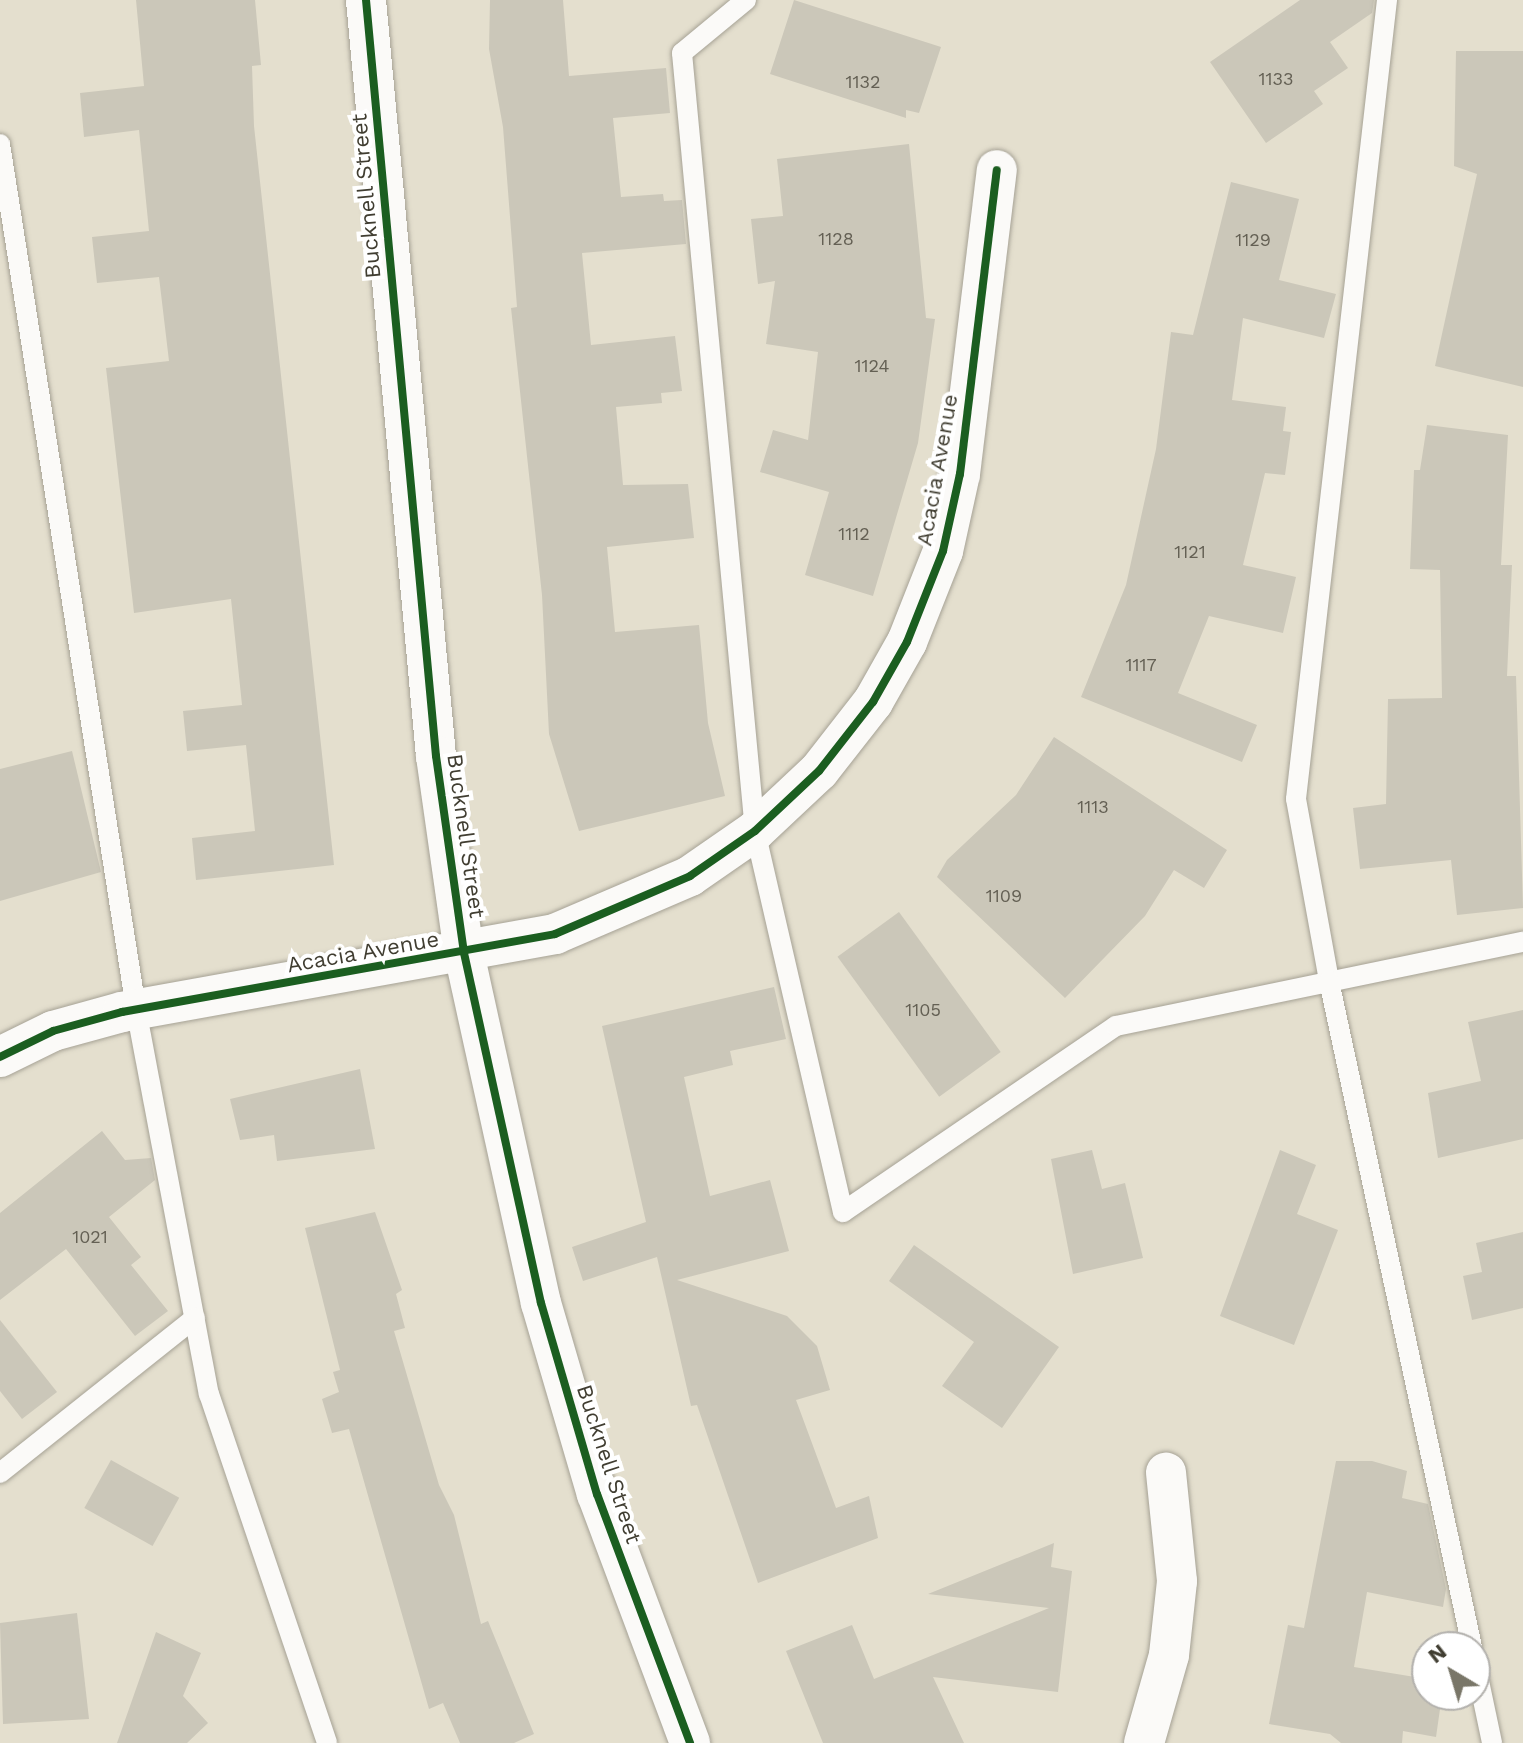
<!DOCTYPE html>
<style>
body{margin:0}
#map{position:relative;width:1523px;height:1743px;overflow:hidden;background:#e4dfce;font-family:"Work Sans",sans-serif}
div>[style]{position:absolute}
.building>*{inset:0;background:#cbc7b9;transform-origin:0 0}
.roads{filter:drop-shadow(0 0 2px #a6a295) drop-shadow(0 0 2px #a6a295)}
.lane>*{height:20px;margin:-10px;padding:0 10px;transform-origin:10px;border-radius:10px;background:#fbfaf8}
.street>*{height:40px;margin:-20px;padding:0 20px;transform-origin:20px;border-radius:20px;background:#fbfaf8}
.cycleway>*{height:8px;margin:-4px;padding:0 4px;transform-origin:4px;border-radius:4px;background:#1b5e20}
span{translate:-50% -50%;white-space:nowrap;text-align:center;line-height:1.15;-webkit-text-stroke:8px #fff;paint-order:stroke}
.number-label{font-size:18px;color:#646054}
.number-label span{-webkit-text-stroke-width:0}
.street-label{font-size:22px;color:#403d31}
.north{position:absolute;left:1411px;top:1631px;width:80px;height:80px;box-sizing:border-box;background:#fff;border:2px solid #b3b1ad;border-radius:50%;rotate:322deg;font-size:22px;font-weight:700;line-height:32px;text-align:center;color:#403d31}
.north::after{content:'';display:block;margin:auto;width:28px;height:36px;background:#797668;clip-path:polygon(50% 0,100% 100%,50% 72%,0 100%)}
</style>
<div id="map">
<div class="building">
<i style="clip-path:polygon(136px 0,255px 0,261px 65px,252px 66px,254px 126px,334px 865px,196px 880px,192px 838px,255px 831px,246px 745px,187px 751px,183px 711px,242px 705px,231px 599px,134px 613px,106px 368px,169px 361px,159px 277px,97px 283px,92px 237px,149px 231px,139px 130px,84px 137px,80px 93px,144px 86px)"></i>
<i style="clip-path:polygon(490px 0,563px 0,569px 76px,666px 68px,670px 113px,613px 118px,621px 197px,663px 194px,664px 201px,682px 200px,686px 244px,582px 253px,591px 345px,675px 336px,682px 391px,661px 393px,662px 403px,616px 407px,623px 485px,688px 484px,694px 538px,607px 547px,615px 632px,699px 625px,708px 723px,725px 796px,579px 831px,549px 734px,542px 595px,511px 308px,517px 307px,503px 127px,489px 49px)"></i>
<i style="clip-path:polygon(794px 0,941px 47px,919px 113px,906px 110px,906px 118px,770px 74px)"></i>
<i style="clip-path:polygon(1300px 0,1374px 0,1372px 13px,1330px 42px,1348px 68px,1314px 91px,1323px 104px,1266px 143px,1210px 62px)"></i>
<i style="clip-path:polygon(1456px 51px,1523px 51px,1523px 387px,1435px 366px,1477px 174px,1454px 166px)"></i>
<i style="clip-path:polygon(909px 144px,926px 318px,935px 319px,918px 443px,873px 596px,805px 575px,829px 492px,760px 472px,773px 430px,808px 440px,818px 352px,766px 344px,775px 281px,758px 284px,751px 219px,783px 216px,777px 159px)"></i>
<i style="clip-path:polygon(1231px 182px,1299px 199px,1279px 280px,1336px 294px,1324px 338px,1243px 318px,1232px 400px,1286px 407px,1283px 431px,1291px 432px,1285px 475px,1265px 473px,1243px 565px,1296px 577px,1283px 633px,1209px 616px,1178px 693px,1257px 725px,1242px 762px,1081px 697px,1126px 585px,1156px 449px,1171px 332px,1193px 335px)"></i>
<i style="clip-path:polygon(1427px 425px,1508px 435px,1501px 565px,1512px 565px,1507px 676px,1516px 676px,1523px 908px,1457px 915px,1451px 860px,1360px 869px,1353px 808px,1386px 804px,1388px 699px,1442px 698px,1440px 570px,1410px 569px,1414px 470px,1420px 470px)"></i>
<i style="clip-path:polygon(1054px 737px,1227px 850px,1204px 888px,1174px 870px,1145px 916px,1065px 998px,937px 877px,947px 860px,1016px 795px)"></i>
<i style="clip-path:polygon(72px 751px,101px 872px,0 901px,0 769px)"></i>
<i style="left:899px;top:912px;width:173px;height:76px;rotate:54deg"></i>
<i style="clip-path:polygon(774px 987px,786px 1039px,730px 1051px,733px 1065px,684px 1077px,710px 1196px,770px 1180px,789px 1251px,677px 1280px,787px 1316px,817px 1346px,830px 1390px,796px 1400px,836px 1508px,869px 1496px,878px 1538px,758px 1583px,697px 1405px,691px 1406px,657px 1257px,583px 1281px,572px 1247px,646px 1222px,602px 1026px)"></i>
<i style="clip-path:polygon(1523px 1010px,1523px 1139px,1438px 1158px,1428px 1093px,1481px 1081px,1468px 1022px)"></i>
<i style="clip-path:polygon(360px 1069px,375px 1149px,277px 1161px,274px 1135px,240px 1140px,230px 1099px)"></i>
<i style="clip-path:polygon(102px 1131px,125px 1160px,151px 1158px,155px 1180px,109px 1217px,141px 1257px,131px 1265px,168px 1311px,135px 1336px,66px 1249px,0 1300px,0 1213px)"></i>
<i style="clip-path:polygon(1092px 1150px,1102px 1189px,1125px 1183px,1143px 1258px,1073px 1274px,1051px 1159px)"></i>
<i style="clip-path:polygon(1280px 1150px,1316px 1165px,1297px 1214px,1338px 1230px,1294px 1345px,1220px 1316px)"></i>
<i style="clip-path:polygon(375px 1212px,402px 1290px,396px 1294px,405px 1328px,394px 1331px,439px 1485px,454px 1515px,481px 1624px,488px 1621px,534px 1734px,514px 1743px,460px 1743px,443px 1703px,429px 1709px,349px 1429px,332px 1433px,322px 1399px,339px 1392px,333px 1372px,340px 1370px,305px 1228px)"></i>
<i style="clip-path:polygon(1523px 1232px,1523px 1308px,1472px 1320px,1463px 1276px,1482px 1272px,1476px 1243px)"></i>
<i style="clip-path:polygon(914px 1245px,1059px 1347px,1002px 1428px,942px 1386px,974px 1342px,889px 1281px)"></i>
<i style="clip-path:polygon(0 1320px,57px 1392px,22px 1419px,0 1391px)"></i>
<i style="left:111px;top:1460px;width:78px;height:55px;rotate:29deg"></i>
<i style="clip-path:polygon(1336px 1461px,1372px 1461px,1407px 1471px,1402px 1498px,1428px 1504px,1446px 1589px,1443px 1607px,1367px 1592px,1354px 1667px,1427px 1679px,1427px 1695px,1442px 1695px,1436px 1737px,1403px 1731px,1402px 1743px,1341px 1743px,1330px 1734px,1269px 1724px,1288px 1625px,1304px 1628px)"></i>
<i style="clip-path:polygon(1054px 1543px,1051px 1567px,1072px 1571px,1058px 1692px,933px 1677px,964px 1743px,823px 1743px,786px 1651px,852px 1625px,874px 1679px,1049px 1608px,928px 1594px)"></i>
<i style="clip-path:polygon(77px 1613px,89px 1719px,3px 1724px,0 1623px)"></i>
<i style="clip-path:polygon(156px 1632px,201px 1653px,183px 1696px,208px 1723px,187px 1743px,117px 1743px)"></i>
</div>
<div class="roads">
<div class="lane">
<i style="left:746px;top:0;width:83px;rotate:140.4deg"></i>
<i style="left:682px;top:53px;width:781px;rotate:84.64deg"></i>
<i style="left:755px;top:831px;width:391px;rotate:77deg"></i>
<i style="left:843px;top:1212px;width:330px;rotate:-34.3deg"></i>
<i style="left:1116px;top:1026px;width:416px;rotate:-11.7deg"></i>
<i style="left:1387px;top:0;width:804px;rotate:96.5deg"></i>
<i style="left:1296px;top:799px;width:185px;rotate:79.7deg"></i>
<i style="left:1329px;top:981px;width:681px;rotate:77.88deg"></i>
<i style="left:0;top:144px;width:876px;rotate:81.06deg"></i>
<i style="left:136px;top:1009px;width:392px;rotate:79.3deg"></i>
<i style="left:209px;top:1394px;width:368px;rotate:71.3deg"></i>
<i style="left:0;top:1473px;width:249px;rotate:-38.5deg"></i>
<i style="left:1475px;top:1662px;width:83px;rotate:78.1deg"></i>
</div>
<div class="street">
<i style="left:366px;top:0;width:759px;rotate:84.71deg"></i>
<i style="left:436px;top:756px;width:199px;rotate:81.9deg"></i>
<i style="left:464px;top:953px;width:358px;rotate:77.6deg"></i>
<i style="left:541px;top:1303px;width:199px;rotate:73.7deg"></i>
<i style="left:597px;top:1494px;width:266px;rotate:69.5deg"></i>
<i style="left:0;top:1057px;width:59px;rotate:-26.1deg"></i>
<i style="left:53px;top:1031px;width:72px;rotate:-15.4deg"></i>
<i style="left:122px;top:1012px;width:440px;rotate:-10.2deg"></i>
<i style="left:555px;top:934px;width:147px;rotate:-23.2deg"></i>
<i style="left:690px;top:876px;width:79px;rotate:-34.7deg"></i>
<i style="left:755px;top:831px;width:88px;rotate:-43.2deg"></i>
<i style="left:819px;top:771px;width:88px;rotate:-52deg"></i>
<i style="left:873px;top:702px;width:69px;rotate:-60.5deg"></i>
<i style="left:907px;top:642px;width:98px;rotate:-68.4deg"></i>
<i style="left:943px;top:551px;width:79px;rotate:-77.6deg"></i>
<i style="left:960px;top:474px;width:306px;rotate:-83.1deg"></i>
<i style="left:1144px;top:1743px;width:91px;rotate:-74.1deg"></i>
<i style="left:1169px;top:1655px;width:74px;rotate:-83.8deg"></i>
<i style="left:1177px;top:1581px;width:109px;rotate:-95.8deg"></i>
</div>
</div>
<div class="cycleway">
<i style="left:366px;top:0;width:759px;rotate:84.71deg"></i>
<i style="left:436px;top:756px;width:199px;rotate:81.9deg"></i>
<i style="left:464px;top:953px;width:358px;rotate:77.6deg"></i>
<i style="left:541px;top:1303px;width:199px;rotate:73.7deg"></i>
<i style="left:597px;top:1494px;width:266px;rotate:69.5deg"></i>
<i style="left:0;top:1057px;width:59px;rotate:-26.1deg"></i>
<i style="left:53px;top:1031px;width:72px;rotate:-15.4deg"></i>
<i style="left:122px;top:1012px;width:440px;rotate:-10.2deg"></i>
<i style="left:555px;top:934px;width:147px;rotate:-23.2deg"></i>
<i style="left:690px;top:876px;width:79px;rotate:-34.7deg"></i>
<i style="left:755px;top:831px;width:88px;rotate:-43.2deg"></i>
<i style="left:819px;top:771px;width:88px;rotate:-52deg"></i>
<i style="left:873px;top:702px;width:69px;rotate:-60.5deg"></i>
<i style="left:907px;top:642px;width:98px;rotate:-68.4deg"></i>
<i style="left:943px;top:551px;width:79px;rotate:-77.6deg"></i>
<i style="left:960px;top:474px;width:306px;rotate:-83.1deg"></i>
</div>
<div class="number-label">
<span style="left:1276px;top:79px">1133</span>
<span style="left:863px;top:82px">1132</span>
<span style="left:836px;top:239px">1128</span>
<span style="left:1253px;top:240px">1129</span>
<span style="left:872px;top:366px">1124</span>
<span style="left:854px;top:534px">1112</span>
<span style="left:1190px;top:552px">1121</span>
<span style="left:1141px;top:665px">1117</span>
<span style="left:1093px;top:807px">1113</span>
<span style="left:1004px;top:896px">1109</span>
<span style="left:923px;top:1010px">1105</span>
<span style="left:90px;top:1237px">1021</span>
</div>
<div class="street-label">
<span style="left:366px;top:196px;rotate:-95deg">Bucknell Street</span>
<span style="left:937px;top:470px;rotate:-80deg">Acacia Avenue</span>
<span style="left:466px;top:836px;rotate:82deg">Bucknell Street</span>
<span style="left:363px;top:952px;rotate:-10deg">Acacia Avenue</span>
<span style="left:609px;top:1464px;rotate:72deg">Bucknell Street</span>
</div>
<div class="north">N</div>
</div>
